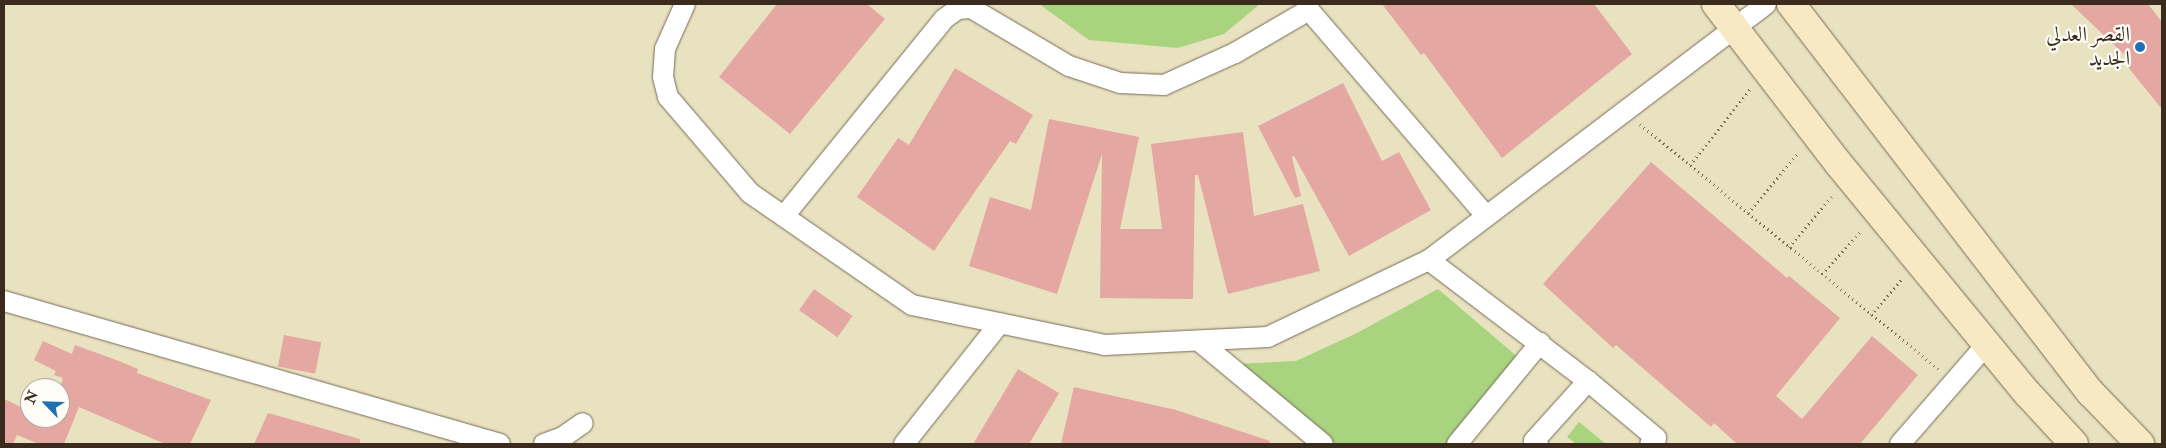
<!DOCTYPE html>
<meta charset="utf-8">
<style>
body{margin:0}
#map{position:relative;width:2166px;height:448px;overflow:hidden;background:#e8e2c0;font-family:"IM FELL Double Pica",Amiri,serif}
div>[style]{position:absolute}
.green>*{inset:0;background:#a9d37f}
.building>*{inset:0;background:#e5a7a1;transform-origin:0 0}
.path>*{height:3px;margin-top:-1.5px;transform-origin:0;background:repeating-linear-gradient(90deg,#786a57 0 1px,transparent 0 5px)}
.roads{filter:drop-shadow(0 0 1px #786a57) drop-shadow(0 0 1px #786a57)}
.street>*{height:20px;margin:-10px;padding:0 10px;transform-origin:10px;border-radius:10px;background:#fff}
.secondary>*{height:28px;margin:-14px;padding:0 14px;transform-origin:14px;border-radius:14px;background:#f6e9c3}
.dots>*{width:14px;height:14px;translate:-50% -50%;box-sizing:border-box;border:2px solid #fdfcf7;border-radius:50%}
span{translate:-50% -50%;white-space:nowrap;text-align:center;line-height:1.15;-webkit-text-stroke:4.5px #fdfcf7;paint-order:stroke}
.poi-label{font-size:21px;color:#3b2a1e}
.right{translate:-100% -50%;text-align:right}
.frame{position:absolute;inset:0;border:5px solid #3b2a1e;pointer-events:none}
.north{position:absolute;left:20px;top:378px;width:50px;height:50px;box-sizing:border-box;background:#fdfcf7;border:1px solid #afa8a0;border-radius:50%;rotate:294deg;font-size:14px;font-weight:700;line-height:20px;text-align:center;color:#3b2a1e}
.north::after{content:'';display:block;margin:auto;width:18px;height:22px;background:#1f6fb2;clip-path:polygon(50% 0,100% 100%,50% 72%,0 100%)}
</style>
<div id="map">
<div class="green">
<i style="clip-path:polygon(1039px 4px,1260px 4px,1224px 34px,1178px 48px,1089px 40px)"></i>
<i style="clip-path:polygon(1438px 289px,1526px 364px,1458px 444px,1335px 444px,1235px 364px,1296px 361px,1357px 333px)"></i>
<i style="clip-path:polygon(1579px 422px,1606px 444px,1576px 444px,1567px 437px)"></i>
</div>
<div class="building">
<i style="clip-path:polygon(777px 4px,867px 4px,885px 19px,790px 134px,719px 77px)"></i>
<i style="clip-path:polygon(1382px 4px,1594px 4px,1632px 54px,1502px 158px,1424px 53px,1421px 55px)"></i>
<i style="clip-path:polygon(2071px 4px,2148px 4px,2162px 22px,2162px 109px,2127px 66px,2132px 62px)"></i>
<i style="clip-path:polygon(955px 68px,1033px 115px,1016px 144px,1010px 141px,934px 251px,857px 197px,898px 138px,909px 145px)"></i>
<i style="clip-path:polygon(1343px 83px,1382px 161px,1399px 152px,1431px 210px,1349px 256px,1294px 156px,1292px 157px,1301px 196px,1295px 198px,1258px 126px)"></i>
<i style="clip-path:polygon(1049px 119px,1139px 137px,1120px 229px,1162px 229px,1151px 144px,1243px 132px,1254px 216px,1303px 204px,1320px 271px,1228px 294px,1198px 175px,1195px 175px,1193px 299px,1100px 298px,1102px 154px,1057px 294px,969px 266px,990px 197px,1031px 210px)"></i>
<i style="clip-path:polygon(1651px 162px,1787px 278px,1789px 276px,1840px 318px,1776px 396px,1802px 419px,1872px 336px,1918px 375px,1860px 444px,1737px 444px,1714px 423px,1711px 427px,1616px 345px,1613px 348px,1543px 284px)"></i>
<i style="left:814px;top:289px;width:47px;height:26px;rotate:35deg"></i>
<i style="left:284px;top:335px;width:38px;height:32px;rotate:11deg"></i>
<i style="clip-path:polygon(43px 341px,72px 354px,75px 345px,119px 361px,138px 369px,137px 373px,211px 400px,190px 444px,165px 444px,79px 407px,64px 444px,39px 444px,17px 435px,13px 444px,4px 444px,4px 399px,30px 411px,30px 418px,60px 418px,60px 388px,63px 378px,54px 375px,56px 371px,34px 360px)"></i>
<i style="clip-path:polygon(1018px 369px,1059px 393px,1029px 444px,973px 444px)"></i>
<i style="clip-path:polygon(1074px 387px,1176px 410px,1270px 441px,1269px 444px,1061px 444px)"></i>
<i style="clip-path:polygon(268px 413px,360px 439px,360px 444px,254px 444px)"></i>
</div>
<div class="path">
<i style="left:1640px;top:124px;width:386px;rotate:39.4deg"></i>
<i style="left:1690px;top:165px;width:98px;rotate:-51.6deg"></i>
<i style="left:1748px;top:213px;width:80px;rotate:-50.1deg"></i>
<i style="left:1789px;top:247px;width:70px;rotate:-49.7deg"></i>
<i style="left:1822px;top:274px;width:59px;rotate:-47.7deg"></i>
<i style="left:1871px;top:315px;width:48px;rotate:-49.3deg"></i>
</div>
<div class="roads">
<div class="street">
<i style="left:685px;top:4px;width:49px;rotate:114deg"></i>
<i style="left:665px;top:49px;width:28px;rotate:94deg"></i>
<i style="left:663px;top:77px;width:21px;rotate:76deg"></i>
<i style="left:668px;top:97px;width:126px;rotate:49.5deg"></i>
<i style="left:750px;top:193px;width:197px;rotate:34.7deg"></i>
<i style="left:912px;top:305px;width:197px;rotate:11.7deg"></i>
<i style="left:1105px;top:345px;width:163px;rotate:-2.8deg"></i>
<i style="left:1268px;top:337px;width:178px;rotate:-25.6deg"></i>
<i style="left:1429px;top:260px;width:423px;rotate:-37.2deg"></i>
<i style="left:784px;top:216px;width:254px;rotate:-50.9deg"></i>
<i style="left:944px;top:19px;width:17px;rotate:-36deg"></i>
<i style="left:958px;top:9px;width:13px;rotate:-4deg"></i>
<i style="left:971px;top:8px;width:114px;rotate:30.6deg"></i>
<i style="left:1069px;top:66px;width:54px;rotate:18.4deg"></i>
<i style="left:1120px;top:83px;width:44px;rotate:2.6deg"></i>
<i style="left:1164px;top:85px;width:78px;rotate:-24.3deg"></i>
<i style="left:1235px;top:53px;width:86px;rotate:-30.2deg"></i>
<i style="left:1309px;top:10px;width:272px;rotate:49.3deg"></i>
<i style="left:1429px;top:260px;width:200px;rotate:37.3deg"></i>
<i style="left:1588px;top:381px;width:89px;rotate:40deg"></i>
<i style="left:1656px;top:438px;width:8px;rotate:135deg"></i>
<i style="left:4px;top:301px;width:516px;rotate:16.08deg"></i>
<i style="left:1199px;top:341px;width:161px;rotate:39.7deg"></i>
<i style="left:544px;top:444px;width:20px;rotate:-20deg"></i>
<i style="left:563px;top:437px;width:24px;rotate:-35deg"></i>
<i style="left:904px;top:444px;width:154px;rotate:-51.6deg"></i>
<i style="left:1457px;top:444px;width:131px;rotate:-50.6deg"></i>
<i style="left:1538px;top:444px;width:5px;rotate:-143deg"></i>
<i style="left:1534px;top:441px;width:81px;rotate:-48deg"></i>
<i style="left:1900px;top:444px;width:133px;rotate:-49deg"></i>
</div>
<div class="secondary">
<i style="left:1716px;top:4px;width:200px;rotate:52.5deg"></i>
<i style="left:1838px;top:163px;width:299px;rotate:50.6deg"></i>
<i style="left:2028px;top:394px;width:68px;rotate:47.4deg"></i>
<i style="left:1791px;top:4px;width:491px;rotate:52.4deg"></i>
<i style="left:2091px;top:393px;width:71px;rotate:46.1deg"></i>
</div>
</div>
<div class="dots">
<i style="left:2140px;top:47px;background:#1f6fb2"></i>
</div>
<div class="poi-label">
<span class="right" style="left:2130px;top:47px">القصر العدلي<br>الجديد</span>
</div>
<div class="frame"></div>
<div class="north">N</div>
</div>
